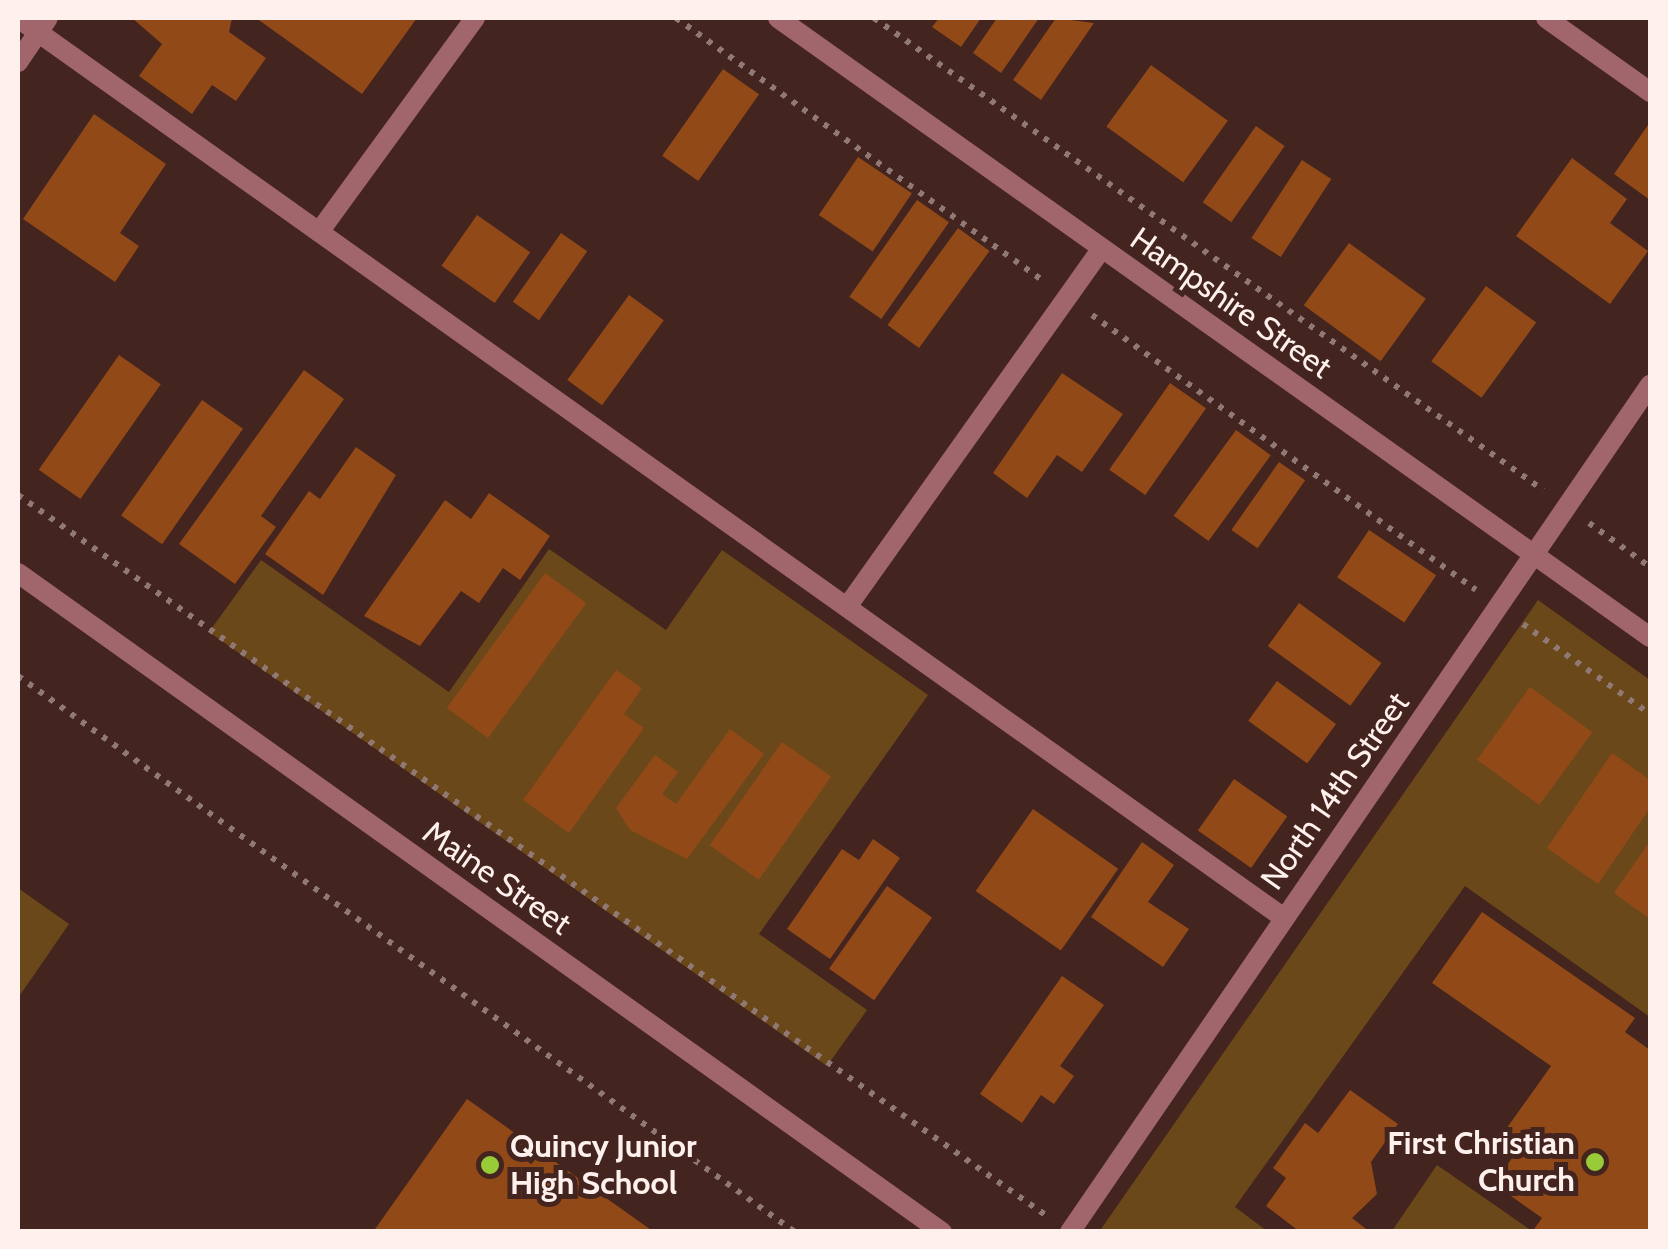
<!DOCTYPE html>
<style>
body{margin:0}
#map{position:relative;width:1668px;height:1249px;overflow:hidden;background:#43241e;font-family:Cabin,sans-serif}
div>[style]{position:absolute}
.green>*{inset:0;background:#6b481a}
.building>*{inset:0;background:#914917;transform-origin:0 0}
.path>*{height:6px;margin-top:-3px;transform-origin:0;background:repeating-linear-gradient(90deg,#907974 0 5px,transparent 0 13px)}
.service>*{height:20px;margin:-10px;padding:0 10px;transform-origin:10px;border-radius:10px;background:#a1656c}
.minor>*{height:20px;margin:-10px;padding:0 10px;transform-origin:10px;border-radius:10px;background:#a1656c}
.tertiary>*{height:20px;margin:-10px;padding:0 10px;transform-origin:10px;border-radius:10px;background:#a1656c}
.dots>*{width:28px;height:28px;translate:-50% -50%;box-sizing:border-box;border:5px solid #43241e;border-radius:50%}
span{translate:-50% -50%;white-space:nowrap;text-align:center;line-height:1.15;-webkit-text-stroke:10px #43241e;paint-order:stroke}
.street-label{font-size:32px;color:#fdf0ed}
.poi-label{font-size:32px;color:#fdf0ed;font-weight:700}
.right{translate:-100% -50%;text-align:right}
.left{translate:0 -50%;text-align:left}
.frame{position:absolute;inset:0;border:20px solid #fdf0ed;pointer-events:none}
</style>
<div id="map">
<div class="green">
<i style="clip-path:polygon(549px 549px,666px 630px,722px 550px,928px 695px,759px 934px,867px 1010px,827px 1066px,209px 632px,261px 560px,449px 692px)"></i>
<i style="clip-path:polygon(1538px 600px,1650px 680px,1650px 1017px,1465px 886px,1235px 1207px,1267px 1231px,1099px 1232px)"></i>
<i style="clip-path:polygon(18px 888px,69px 924px,18px 998px)"></i>
<i style="clip-path:polygon(1437px 1165px,1532px 1231px,1392px 1231px)"></i>
</div>
<div class="building">
<i style="clip-path:polygon(132px 18px,232px 18px,229px 32px,266px 58px,236px 101px,212px 85px,192px 114px,139px 76px,162px 44px)"></i>
<i style="clip-path:polygon(256px 18px,417px 18px,362px 94px)"></i>
<i style="clip-path:polygon(939px 18px,981px 18px,961px 47px,932px 27px)"></i>
<i style="clip-path:polygon(997px 18px,1039px 18px,1001px 73px,973px 53px)"></i>
<i style="clip-path:polygon(1056px 18px,1094px 23px,1041px 100px,1013px 80px)"></i>
<i style="left:1151px;top:65px;width:95px;height:76px;rotate:36deg"></i>
<i style="left:723px;top:69px;width:44px;height:106px;rotate:35deg"></i>
<i style="clip-path:polygon(94px 114px,166px 164px,120px 233px,139px 246px,115px 282px,23px 219px)"></i>
<i style="clip-path:polygon(1650px 122px,1650px 200px,1614px 174px)"></i>
<i style="left:1256px;top:126px;width:35px;height:93px;rotate:35deg"></i>
<i style="left:858px;top:157px;width:65px;height:70px;rotate:34deg"></i>
<i style="clip-path:polygon(1572px 158px,1627px 199px,1610px 223px,1648px 251px,1610px 304px,1516px 236px)"></i>
<i style="left:1302px;top:160px;width:35px;height:93px;rotate:33deg"></i>
<i style="left:917px;top:200px;width:39px;height:118px;rotate:35deg"></i>
<i style="left:477px;top:215px;width:65px;height:62px;rotate:35deg"></i>
<i style="left:958px;top:228px;width:39px;height:120px;rotate:36deg"></i>
<i style="left:561px;top:233px;width:32px;height:84px;rotate:35deg"></i>
<i style="left:1349px;top:243px;width:95px;height:77px;rotate:36deg"></i>
<i style="left:1486px;top:286px;width:62px;height:93px;rotate:36deg"></i>
<i style="left:629px;top:295px;width:43px;height:105px;rotate:36deg"></i>
<i style="left:119px;top:355px;width:51px;height:140px;rotate:35deg"></i>
<i style="clip-path:polygon(304px 370px,344px 399px,261px 516px,276px 527px,235px 584px,179px 544px)"></i>
<i style="clip-path:polygon(1062px 373px,1123px 414px,1082px 472px,1057px 455px,1027px 498px,993px 473px)"></i>
<i style="left:1170px;top:383px;width:44px;height:106px;rotate:35deg"></i>
<i style="left:202px;top:400px;width:50px;height:141px;rotate:35deg"></i>
<i style="left:1236px;top:430px;width:43px;height:106px;rotate:36deg"></i>
<i style="clip-path:polygon(356px 447px,396px 475px,323px 595px,265px 554px,309px 491px,320px 499px)"></i>
<i style="left:1279px;top:462px;width:32px;height:83px;rotate:35deg"></i>
<i style="clip-path:polygon(489px 493px,550px 536px,520px 580px,503px 568px,479px 603px,461px 591px,420px 646px,364px 616px,445px 500px,471px 519px)"></i>
<i style="left:1369px;top:530px;width:81px;height:57px;rotate:34deg"></i>
<i style="left:545px;top:573px;width:51px;height:167px;rotate:36deg"></i>
<i style="left:1299px;top:603px;width:102px;height:53px;rotate:36deg"></i>
<i style="clip-path:polygon(616px 670px,642px 688px,624px 714px,644px 728px,569px 833px,523px 800px)"></i>
<i style="left:1277px;top:681px;width:73px;height:49px;rotate:36deg"></i>
<i style="left:1530px;top:687px;width:77px;height:90px;rotate:36deg"></i>
<i style="clip-path:polygon(730px 729px,764px 754px,687px 859px,630px 830px,616px 808px,655px 755px,678px 772px,662px 794px,676px 804px)"></i>
<i style="left:782px;top:742px;width:60px;height:126px;rotate:35deg"></i>
<i style="clip-path:polygon(1612px 753px,1650px 780px,1650px 808px,1598px 884px,1547px 848px)"></i>
<i style="left:1234px;top:779px;width:65px;height:63px;rotate:35deg"></i>
<i style="left:1033px;top:809px;width:104px;height:100px;rotate:35deg"></i>
<i style="clip-path:polygon(873px 839px,900px 858px,830px 959px,787px 929px,842px 849px,859px 860px)"></i>
<i style="clip-path:polygon(1650px 841px,1650px 919px,1614px 893px)"></i>
<i style="clip-path:polygon(1142px 842px,1174px 865px,1148px 902px,1189px 929px,1163px 967px,1091px 917px)"></i>
<i style="left:887px;top:886px;width:55px;height:101px;rotate:35deg"></i>
<i style="clip-path:polygon(1482px 912px,1635px 1018px,1625px 1032px,1650px 1050px,1650px 1232px,1532px 1232px,1542px 1218px,1494px 1184px,1512px 1158px,1494px 1146px,1551px 1066px,1432px 983px)"></i>
<i style="clip-path:polygon(1062px 976px,1104px 1005px,1060px 1066px,1074px 1076px,1054px 1104px,1041px 1095px,1022px 1123px,980px 1094px)"></i>
<i style="clip-path:polygon(1350px 1090px,1398px 1124px,1371px 1162px,1377px 1194px,1352px 1218px,1370px 1232px,1300px 1232px,1266px 1206px,1286px 1178px,1273px 1168px,1305px 1123px,1318px 1133px)"></i>
<i style="clip-path:polygon(467px 1099px,654px 1232px,373px 1232px)"></i>
</div>
<div class="path">
<i style="left:676px;top:18px;width:454px;rotate:35.6deg"></i>
<i style="left:874px;top:18px;width:819px;rotate:35.2deg"></i>
<i style="left:1092px;top:315px;width:472px;rotate:35.6deg"></i>
<i style="left:18px;top:495px;width:1256px;rotate:35.02deg"></i>
<i style="left:1589px;top:523px;width:75px;rotate:35.8deg"></i>
<i style="left:1523px;top:624px;width:156px;rotate:35.3deg"></i>
<i style="left:18px;top:676px;width:955px;rotate:35.59deg"></i>
</div>
<div class="service">
<i style="left:18px;top:18px;width:1553px;rotate:35.41deg"></i>
<i style="left:1546px;top:18px;width:128px;rotate:35.4deg"></i>
<i style="left:319px;top:232px;width:265px;rotate:-53.9deg"></i>
<i style="left:847px;top:607px;width:440px;rotate:-54.6deg"></i>
</div>
<div class="minor">
<i style="left:778px;top:18px;width:1069px;rotate:35.37deg"></i>
<i style="left:1070px;top:1232px;width:1027px;rotate:-55.6deg"></i>
</div>
<div class="tertiary">
<i style="left:18px;top:62px;width:53px;rotate:-55.7deg"></i>
<i style="left:18px;top:573px;width:1135px;rotate:35.5deg"></i>
</div>
<div class="dots">
<i style="left:1595px;top:1162px;background:#97cc38"></i>
<i style="left:490px;top:1165px;background:#97cc38"></i>
</div>
<div class="street-label">
<span style="left:1231px;top:303px;rotate:35deg">Hampshire Street</span>
<span style="left:1335px;top:791px;rotate:-55deg">North 14th Street</span>
<span style="left:497px;top:878px;rotate:35deg">Maine Street</span>
</div>
<div class="poi-label">
<span class="right" style="left:1575px;top:1162px">First Christian<br>Church</span>
<span class="left" style="left:510px;top:1165px">Quincy Junior<br>High School</span>
</div>
<div class="frame"></div>
</div>
